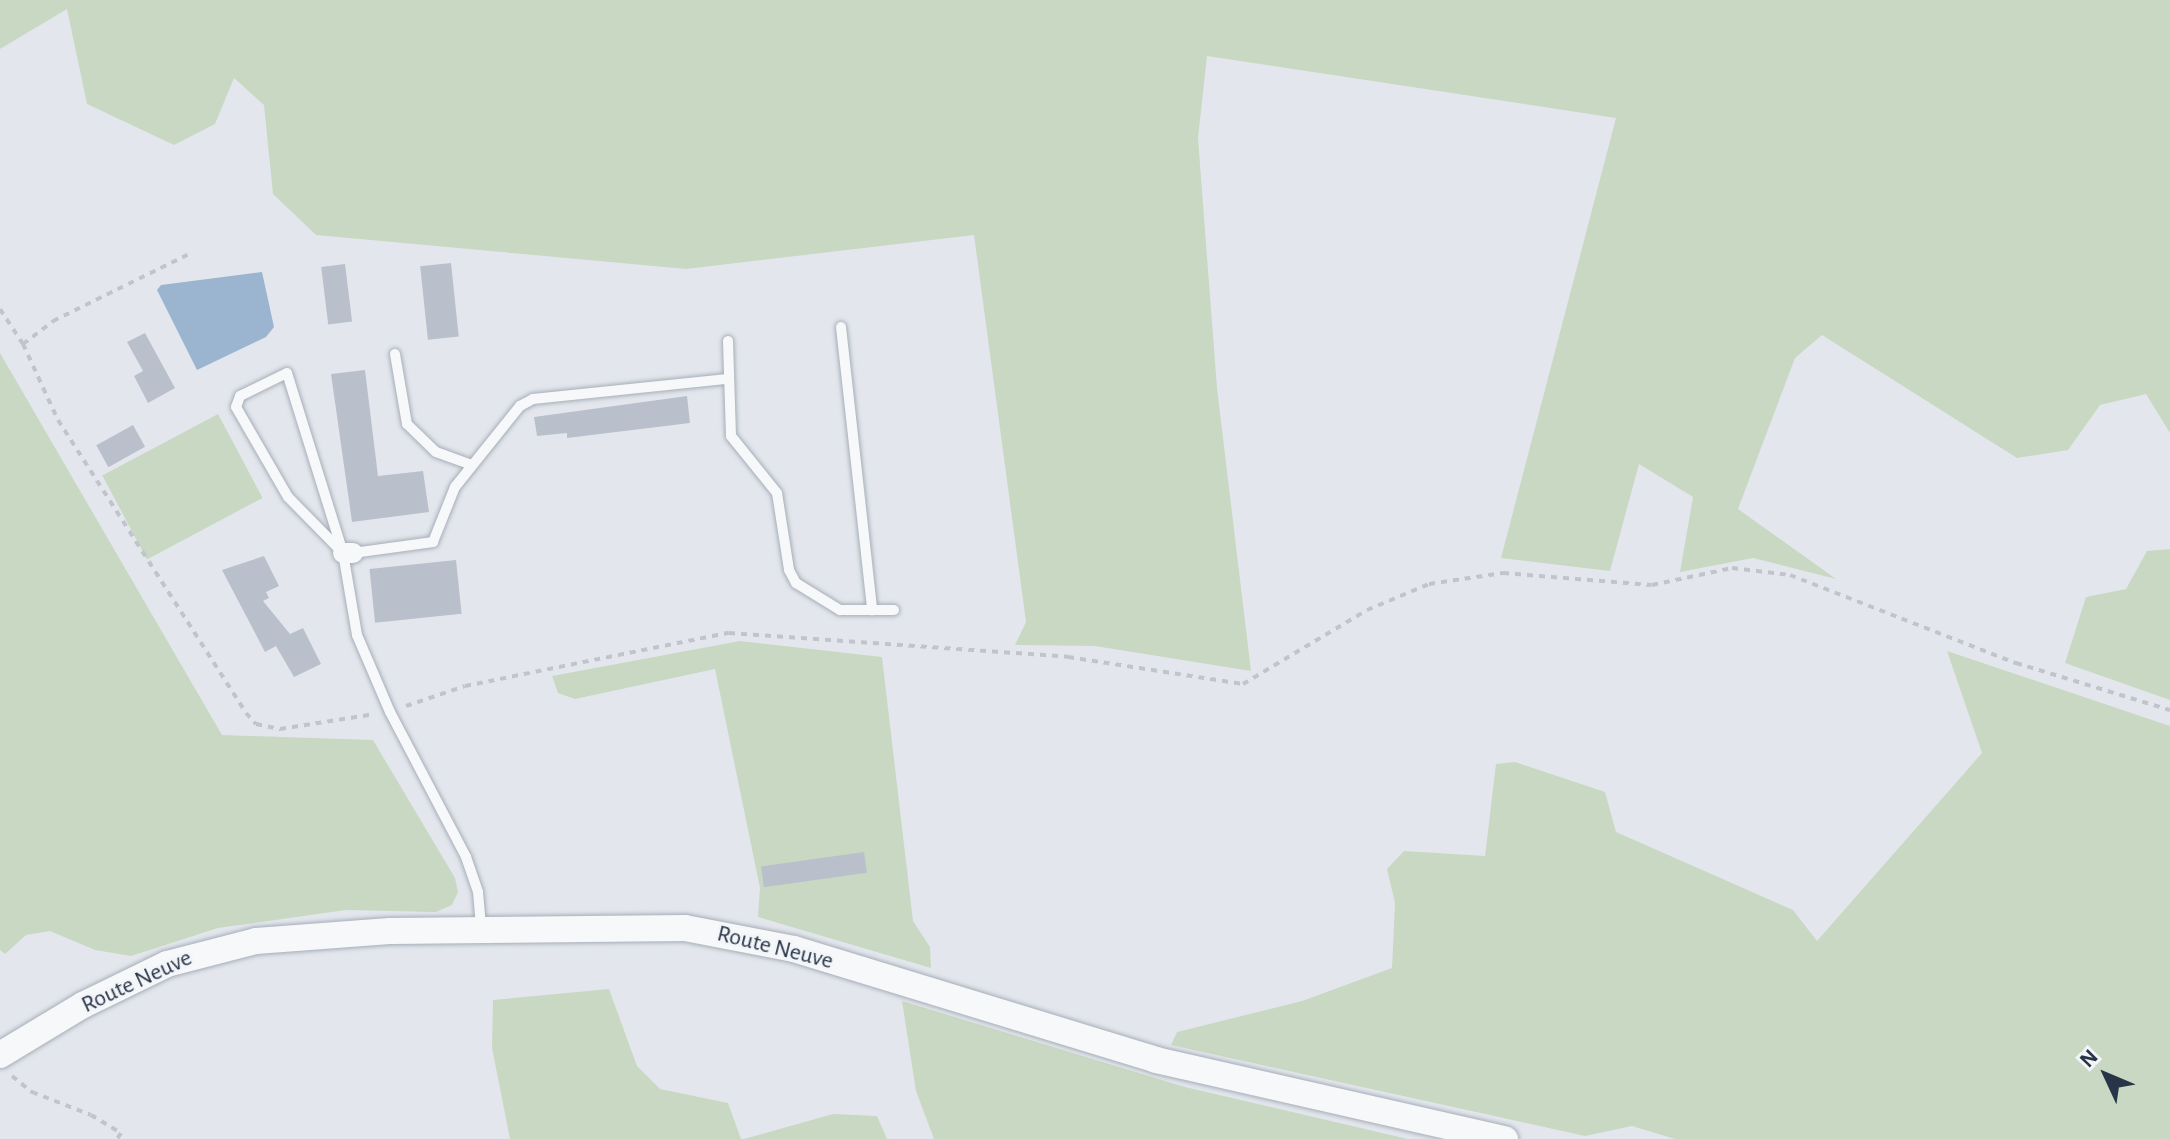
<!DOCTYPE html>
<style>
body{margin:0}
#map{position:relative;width:2170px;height:1139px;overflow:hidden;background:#e3e7ed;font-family:"Alegreya Sans",sans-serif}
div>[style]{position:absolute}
.green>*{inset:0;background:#c9d8c3;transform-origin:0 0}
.water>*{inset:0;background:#9bb5d0}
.building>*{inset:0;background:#bac0cb;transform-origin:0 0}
.path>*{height:4px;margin-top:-2px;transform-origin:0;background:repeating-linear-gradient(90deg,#c1c5cb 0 6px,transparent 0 12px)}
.roads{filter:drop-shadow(0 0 2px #a7aeb8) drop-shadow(0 0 2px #a7aeb8)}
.service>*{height:10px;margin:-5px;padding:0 5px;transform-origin:5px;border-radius:5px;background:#f7f8fa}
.minor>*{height:20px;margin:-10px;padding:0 10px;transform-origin:10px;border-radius:10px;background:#f7f8fa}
.tertiary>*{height:26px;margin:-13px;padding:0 13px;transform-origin:13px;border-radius:13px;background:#f7f8fa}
span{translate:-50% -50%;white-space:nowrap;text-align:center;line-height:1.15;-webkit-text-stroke:6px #f3f6f9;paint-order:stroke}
.street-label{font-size:24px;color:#283447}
.north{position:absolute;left:2066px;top:1035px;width:80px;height:80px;-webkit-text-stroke:6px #f3f6f9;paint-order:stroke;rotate:314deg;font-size:22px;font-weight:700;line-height:32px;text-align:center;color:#283447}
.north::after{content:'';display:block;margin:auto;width:28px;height:36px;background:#283447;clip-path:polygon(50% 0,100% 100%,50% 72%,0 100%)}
</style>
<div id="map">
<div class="green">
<i style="clip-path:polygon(0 0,2170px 0,2170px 433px,2146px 394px,2100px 405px,2068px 450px,2017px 458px,1822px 335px,1795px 358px,1738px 509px,1836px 579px,1753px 558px,1680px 572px,1693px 497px,1639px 464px,1610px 571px,1501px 558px,1616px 118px,1207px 56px,1198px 138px,1217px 388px,1251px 671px,1095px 646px,1015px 645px,1026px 622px,974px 235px,686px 269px,316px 235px,273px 194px,264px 105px,234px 78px,215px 124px,174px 145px,87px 104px,67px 9px,0 49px)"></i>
<i style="clip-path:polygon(0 353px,222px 735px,373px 740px,455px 878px,458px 892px,452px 905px,436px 912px,346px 910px,218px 928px,131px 956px,95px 950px,50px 931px,26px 935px,5px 954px,0 950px)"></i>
<i style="left:218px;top:414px;width:95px;height:131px;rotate:62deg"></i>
<i style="clip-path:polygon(2170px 549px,2170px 700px,2065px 663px,2086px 597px,2126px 589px,2147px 551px)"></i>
<i style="clip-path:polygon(740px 641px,882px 657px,913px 921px,930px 947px,931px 968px,758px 917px,760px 888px,715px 669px,575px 699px,558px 693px,552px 676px)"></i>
<i style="clip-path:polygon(1947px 651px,2170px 726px,2170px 1139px,1675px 1139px,1632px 1126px,1585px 1136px,1171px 1045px,1177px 1032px,1302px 1001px,1392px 968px,1395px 903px,1387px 869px,1404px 851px,1485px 856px,1496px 764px,1515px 762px,1605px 792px,1616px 832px,1793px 910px,1817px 941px,1982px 753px)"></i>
<i style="clip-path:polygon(609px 989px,637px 1066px,660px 1089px,728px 1103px,741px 1139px,510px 1139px,492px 1048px,493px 1000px)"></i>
<i style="clip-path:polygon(902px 1001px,1185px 1087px,1408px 1139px,934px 1139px,916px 1091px)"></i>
<i style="clip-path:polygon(833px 1114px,877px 1116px,887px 1139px,744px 1139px)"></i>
</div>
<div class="water">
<i style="clip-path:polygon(262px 272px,274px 327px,266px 337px,197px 370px,157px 290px,161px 285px)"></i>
</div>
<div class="building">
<i style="left:451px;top:263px;width:74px;height:31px;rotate:84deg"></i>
<i style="left:345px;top:264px;width:58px;height:24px;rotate:83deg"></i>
<i style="clip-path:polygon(145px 333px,175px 388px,148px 403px,134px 376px,143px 371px,127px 342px)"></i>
<i style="clip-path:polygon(365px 370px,378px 476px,423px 471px,429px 512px,352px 522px,331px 374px)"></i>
<i style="clip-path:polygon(687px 396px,690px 423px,567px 438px,567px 433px,537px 436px,534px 417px)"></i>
<i style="left:133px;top:425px;width:25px;height:42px;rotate:61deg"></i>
<i style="clip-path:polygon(264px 556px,279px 586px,266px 592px,269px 598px,263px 601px,290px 634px,303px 628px,321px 664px,294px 677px,276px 646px,265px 652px,222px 570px)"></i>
<i style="left:456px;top:560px;width:54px;height:87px;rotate:84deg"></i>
<i style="left:864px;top:852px;width:21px;height:104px;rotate:82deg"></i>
</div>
<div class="path">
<i style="left:0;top:309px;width:42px;rotate:56.7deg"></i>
<i style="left:23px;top:344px;width:84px;rotate:65.3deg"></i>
<i style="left:58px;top:420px;width:348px;rotate:57.3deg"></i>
<i style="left:246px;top:713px;width:15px;rotate:48deg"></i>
<i style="left:256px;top:724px;width:25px;rotate:12deg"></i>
<i style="left:280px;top:729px;width:96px;rotate:-9deg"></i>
<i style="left:23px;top:344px;width:38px;rotate:-37deg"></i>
<i style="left:53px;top:321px;width:154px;rotate:-26.2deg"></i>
<i style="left:406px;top:706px;width:62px;rotate:-18.7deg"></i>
<i style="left:465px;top:686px;width:269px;rotate:-11.4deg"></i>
<i style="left:729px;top:633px;width:340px;rotate:4deg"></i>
<i style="left:1068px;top:657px;width:177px;rotate:8.8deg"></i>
<i style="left:1243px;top:684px;width:144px;rotate:-30.8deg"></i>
<i style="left:1367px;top:610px;width:67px;rotate:-22.8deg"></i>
<i style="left:1429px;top:584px;width:75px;rotate:-8.5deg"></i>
<i style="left:1503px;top:573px;width:149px;rotate:4.6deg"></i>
<i style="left:1652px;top:585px;width:82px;rotate:-12deg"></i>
<i style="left:1732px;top:568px;width:58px;rotate:6.9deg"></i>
<i style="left:1790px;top:575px;width:243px;rotate:21.3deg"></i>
<i style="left:2016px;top:663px;width:161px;rotate:17deg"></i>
<i style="left:12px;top:1076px;width:26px;rotate:39deg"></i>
<i style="left:32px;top:1092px;width:63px;rotate:21.3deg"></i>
<i style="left:91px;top:1115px;width:35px;rotate:31deg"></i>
<i style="left:121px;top:1133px;width:7px;rotate:124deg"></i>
</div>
<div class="roads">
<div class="service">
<i style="left:841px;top:327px;width:285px;rotate:83.7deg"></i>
<i style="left:728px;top:341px;width:95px;rotate:88.2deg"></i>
<i style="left:731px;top:436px;width:73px;rotate:51.1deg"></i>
<i style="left:777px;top:493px;width:78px;rotate:81.1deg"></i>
<i style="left:789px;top:570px;width:15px;rotate:62deg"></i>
<i style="left:796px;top:583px;width:52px;rotate:31.5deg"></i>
<i style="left:840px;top:610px;width:54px"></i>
<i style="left:395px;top:354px;width:71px;rotate:80.3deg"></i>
<i style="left:407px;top:424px;width:40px;rotate:44deg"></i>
<i style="left:436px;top:452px;width:37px;rotate:20deg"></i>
<i style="left:343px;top:553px;width:78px;rotate:-134.5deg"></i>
<i style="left:288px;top:497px;width:104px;rotate:-120deg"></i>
<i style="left:236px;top:407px;width:12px;rotate:-70deg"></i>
<i style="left:240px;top:396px;width:52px;rotate:-26.1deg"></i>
<i style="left:287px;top:373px;width:189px;rotate:72.7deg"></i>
<i style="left:343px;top:553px;width:83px;rotate:80.3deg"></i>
<i style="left:357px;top:635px;width:84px;rotate:66.8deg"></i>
<i style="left:390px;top:712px;width:164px;rotate:62.3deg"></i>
<i style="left:466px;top:857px;width:37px;rotate:71deg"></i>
<i style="left:478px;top:892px;width:36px;rotate:85deg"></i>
<i style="left:353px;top:553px;width:81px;rotate:-7.8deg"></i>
<i style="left:433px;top:542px;width:59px;rotate:-68.2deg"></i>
<i style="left:455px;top:487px;width:104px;rotate:-51.3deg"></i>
<i style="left:520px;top:406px;width:15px;rotate:-28deg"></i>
<i style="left:533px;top:399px;width:193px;rotate:-5.9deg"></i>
</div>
<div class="minor">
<i style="left:343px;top:553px;width:10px"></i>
</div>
<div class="tertiary">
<i style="left:0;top:1055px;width:97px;rotate:-31.1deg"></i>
<i style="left:83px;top:1005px;width:93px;rotate:-26deg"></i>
<i style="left:167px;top:964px;width:92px;rotate:-14.5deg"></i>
<i style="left:256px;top:941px;width:134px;rotate:-4.3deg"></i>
<i style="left:390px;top:931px;width:295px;rotate:-0.6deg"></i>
<i style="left:685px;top:928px;width:111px;rotate:10.9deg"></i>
<i style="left:794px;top:949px;width:379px;rotate:17deg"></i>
<i style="left:1156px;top:1060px;width:358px;rotate:12.8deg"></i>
</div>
</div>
<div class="street-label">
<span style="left:775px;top:948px;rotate:14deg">Route Neuve</span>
<span style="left:137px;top:982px;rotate:-25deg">Route Neuve</span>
</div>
<div class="north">N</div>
</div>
